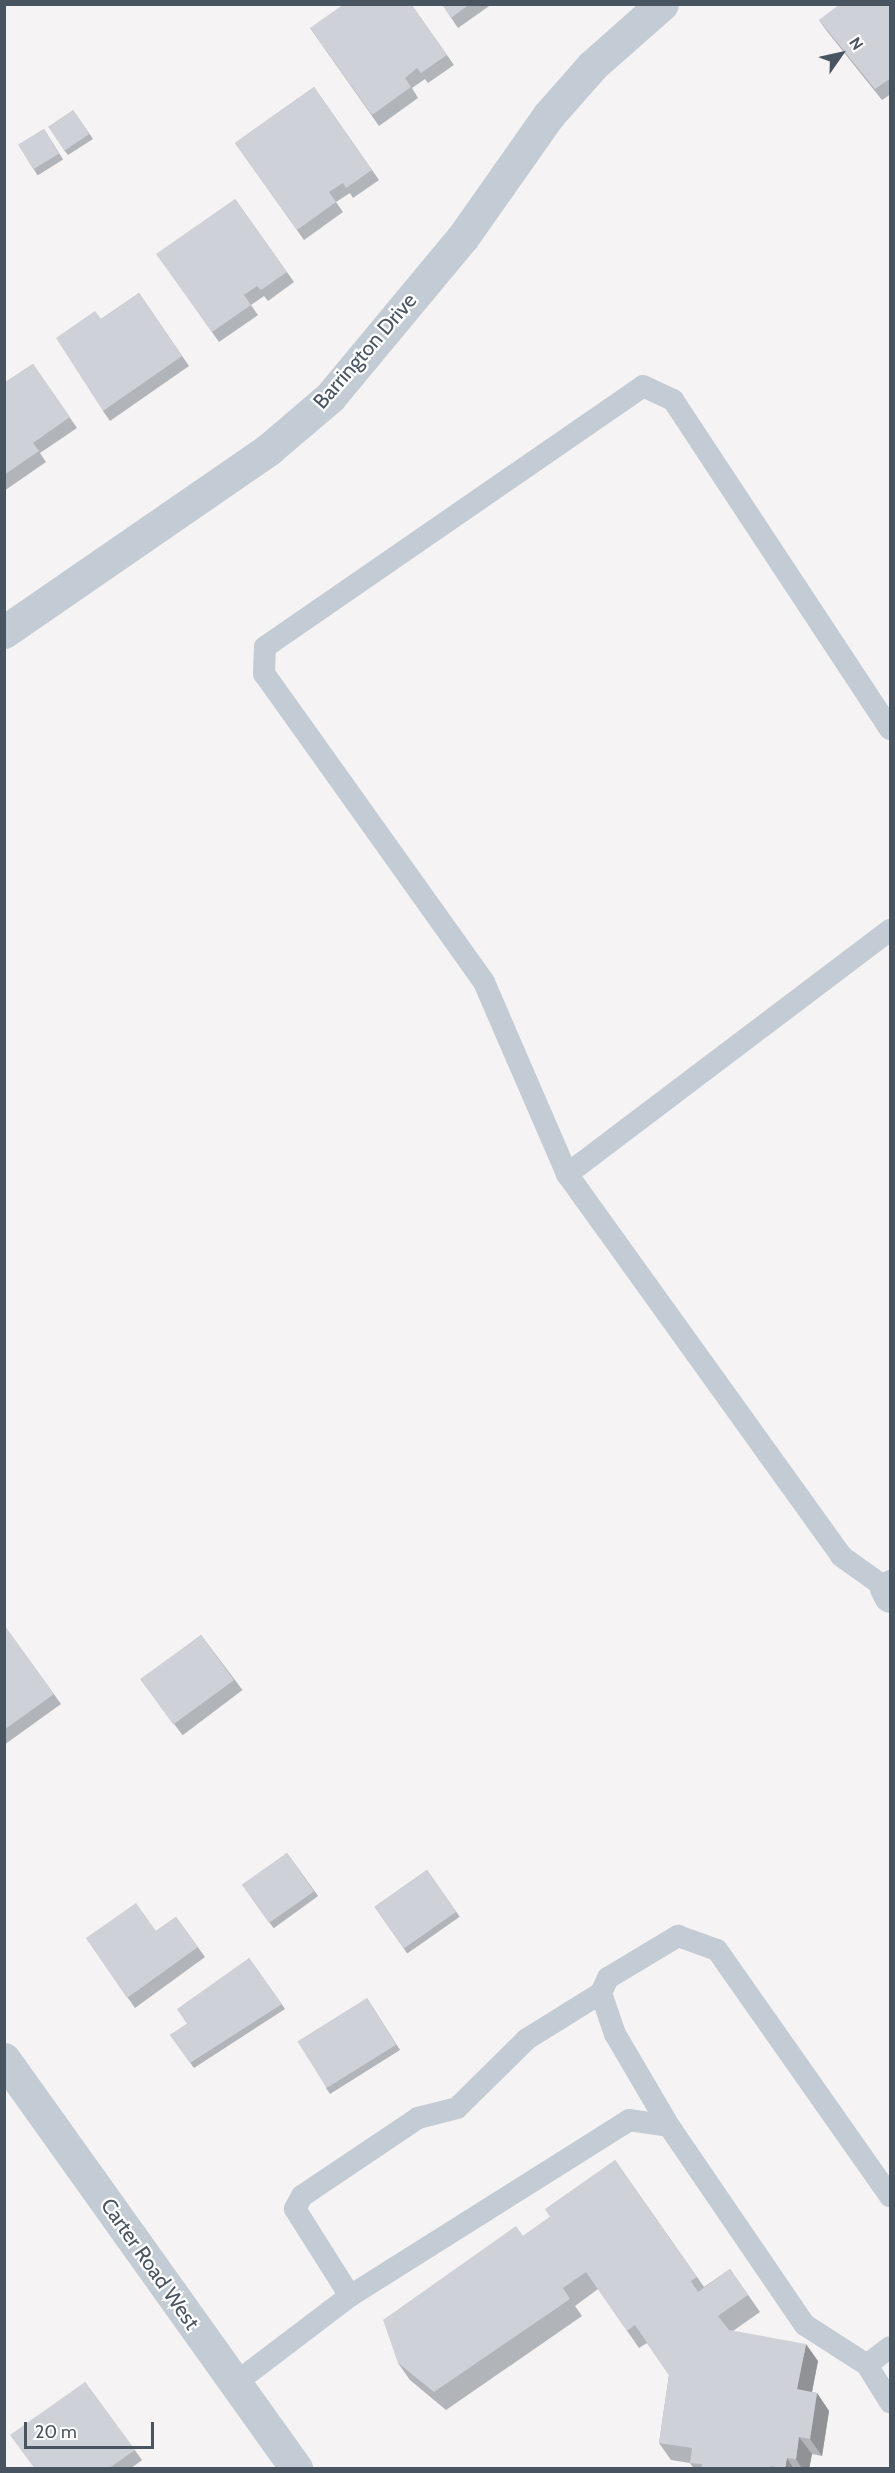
<!DOCTYPE html>
<style>
body{margin:0}
#map{position:relative;width:895px;height:2473px;overflow:hidden;background:#f5f3f3;font-family:Cabin,sans-serif}
div>[style]{position:absolute}
.lane>*{height:22px;margin:-11px;padding:0 11px;transform-origin:11px;border-radius:11px;background:#c3ccd4}
.street>*{height:33px;margin:-16.5px;padding:0 16.5px;transform-origin:16.5px;border-radius:16.5px;background:#c3ccd4}
.wall>*{inset:0;background:#b1b4b9;transform-origin:0 0}
.shaded-wall>*{inset:0;background:#909296}
.building>*{inset:0;background:#ced1d7;transform-origin:0 0}
span{translate:-50% -50%;white-space:nowrap;text-align:center;line-height:1.15;-webkit-text-stroke:4.5px #fff;paint-order:stroke}
.street-label{font-size:21px;color:#495461}
.frame{position:absolute;inset:0;border:6px solid #495461;pointer-events:none}
.north{position:absolute;left:811px;top:24px;width:60px;height:60px;-webkit-text-stroke:4px #fff;paint-order:stroke;rotate:56deg;font-size:16px;font-weight:700;line-height:24px;text-align:center;color:#495461}
.north::after{content:'';display:block;margin:auto;width:21px;height:27px;background:#495461;clip-path:polygon(50% 0,100% 100%,50% 72%,0 100%)}
.scale{position:absolute;left:24px;top:2422px;width:130px;height:27px;box-sizing:border-box;border:3px solid #495461;border-top:0;padding-left:8px;font-size:18px;line-height:21px;white-space:nowrap;color:#495461;-webkit-text-stroke:4px #fff;paint-order:stroke}
</style>
<div id="map">
<div class="lane">
<i style="left:890px;top:930px;width:405px;rotate:142.9deg"></i>
<i style="left:567px;top:1174px;width:470px;rotate:54.3deg"></i>
<i style="left:841px;top:1556px;width:55px;rotate:35.4deg"></i>
<i style="left:886px;top:1588px;width:8px;rotate:-60deg"></i>
<i style="left:567px;top:1174px;width:209px;rotate:-113.4deg"></i>
<i style="left:484px;top:982px;width:379px;rotate:-125.5deg"></i>
<i style="left:264px;top:674px;width:27px;rotate:-88deg"></i>
<i style="left:265px;top:647px;width:459px;rotate:-34.6deg"></i>
<i style="left:643px;top:386px;width:33px;rotate:25deg"></i>
<i style="left:673px;top:400px;width:394px;rotate:56.6deg"></i>
<i style="left:669px;top:2126px;width:107px;rotate:-120.4deg"></i>
<i style="left:615px;top:2034px;width:43px;rotate:-108.9deg"></i>
<i style="left:601px;top:1993px;width:17px;rotate:-65deg"></i>
<i style="left:608px;top:1978px;width:82px;rotate:-31deg"></i>
<i style="left:678px;top:1936px;width:41px;rotate:19.7deg"></i>
<i style="left:717px;top:1950px;width:301px;rotate:54.9deg"></i>
<i style="left:350px;top:2296px;width:103px;rotate:-122.3deg"></i>
<i style="left:295px;top:2209px;width:15px;rotate:-62deg"></i>
<i style="left:302px;top:2196px;width:140px;rotate:-33.9deg"></i>
<i style="left:418px;top:2118px;width:40px;rotate:-14.4deg"></i>
<i style="left:457px;top:2108px;width:98px;rotate:-44.6deg"></i>
<i style="left:527px;top:2039px;width:87px;rotate:-31.9deg"></i>
<i style="left:867px;top:2365px;width:29px;rotate:-38deg"></i>
<i style="left:234px;top:2384px;width:146px;rotate:-37.2deg"></i>
<i style="left:350px;top:2296px;width:330px;rotate:-32.2deg"></i>
<i style="left:629px;top:2120px;width:40px;rotate:8.5deg"></i>
<i style="left:669px;top:2126px;width:241px;rotate:55.7deg"></i>
<i style="left:805px;top:2325px;width:74px;rotate:32.8deg"></i>
<i style="left:867px;top:2365px;width:44px;rotate:58.1deg"></i>
</div>
<div class="street">
<i style="left:4px;top:632px;width:322px;rotate:-34.6deg"></i>
<i style="left:269px;top:449px;width:80px;rotate:-40.4deg"></i>
<i style="left:330px;top:397px;width:208px;rotate:-50.3deg"></i>
<i style="left:463px;top:237px;width:148px;rotate:-54.9deg"></i>
<i style="left:548px;top:116px;width:68px;rotate:-48.6deg"></i>
<i style="left:593px;top:65px;width:92px;rotate:-41.5deg"></i>
<i style="left:886px;top:1588px;width:9px;rotate:63deg"></i>
<i style="left:4px;top:2059px;width:503px;rotate:54.48deg"></i>
</div>
<div class="wall">
<i style="clip-path:polygon(411px 4px,454px 65px,428px 83px,425px 79px,412px 88px,418px 98px,379px 126px,310px 28px)"></i>
<i style="clip-path:polygon(442px 4px,492px 4px,458px 28px)"></i>
<i style="clip-path:polygon(891px 4px,891px 94px,882px 100px,826px 30px,819px 20px)"></i>
<i style="clip-path:polygon(314px 87px,379px 180px,353px 198px,350px 193px,336px 202px,343px 212px,304px 240px,235px 143px)"></i>
<i style="clip-path:polygon(73px 110px,93px 139px,68px 155px,64px 150px)"></i>
<i style="left:44px;top:129px;width:36px;height:30px;rotate:58deg"></i>
<i style="clip-path:polygon(235px 199px,294px 282px,268px 301px,264px 296px,251px 305px,258px 315px,219px 342px,164px 264px)"></i>
<i style="clip-path:polygon(139px 293px,189px 366px,110px 421px,103px 411px,101px 319px)"></i>
<i style="clip-path:polygon(33px 364px,77px 428px,40px 453px,46px 462px,4px 491px,4px 383px)"></i>
<i style="clip-path:polygon(4px 1625px,61px 1704px,4px 1745px)"></i>
<i style="left:201px;top:1635px;width:69px;height:75px;rotate:53deg"></i>
<i style="left:287px;top:1853px;width:53px;height:55px;rotate:54deg"></i>
<i style="left:427px;top:1870px;width:57px;height:64px;rotate:55deg"></i>
<i style="clip-path:polygon(176px 1917px,205px 1957px,135px 2008px,86px 1938px,156px 1931px)"></i>
<i style="clip-path:polygon(249px 1958px,285px 2009px,194px 2068px,170px 2035px,187px 2024px)"></i>
<i style="clip-path:polygon(367px 1998px,400px 2050px,330px 2094px,326px 2088px)"></i>
<i style="clip-path:polygon(615px 2160px,704px 2287px,730px 2269px,760px 2312px,733px 2331px,818px 2361px,812px 2392px,817px 2393px,829px 2411px,822px 2456px,812px 2454px,809px 2469px,694px 2469px,690px 2463px,671px 2460px,659px 2443px,669px 2375px,647px 2343px,639px 2348px,598px 2289px,575px 2306px,582px 2316px,446px 2410px,410px 2380px,398px 2363px,523px 2236px,550px 2217px)"></i>
<i style="clip-path:polygon(85px 2382px,142px 2460px,130px 2469px,34px 2469px)"></i>
</div>
<div class="shaded-wall">
<i style="clip-path:polygon(806px 2344px,818px 2361px,809px 2407px,797px 2389px)"></i>
<i style="clip-path:polygon(817px 2393px,829px 2411px,822px 2456px,810px 2439px)"></i>
<i style="clip-path:polygon(799px 2437px,812px 2454px,809px 2469px,802px 2469px,796px 2459px)"></i>
<i style="clip-path:polygon(787px 2458px,794px 2469px,785px 2469px)"></i>
</div>
<div class="building">
<i style="clip-path:polygon(344px 4px,411px 4px,447px 55px,421px 73px,417px 68px,405px 78px,411px 87px,372px 115px,310px 28px)"></i>
<i style="clip-path:polygon(442px 4px,470px 4px,451px 18px)"></i>
<i style="clip-path:polygon(840px 4px,891px 4px,891px 78px,875px 89px,819px 20px)"></i>
<i style="clip-path:polygon(314px 87px,372px 170px,346px 188px,343px 183px,329px 192px,336px 202px,297px 230px,235px 143px)"></i>
<i style="left:73px;top:110px;width:29px;height:30px;rotate:56deg"></i>
<i style="left:44px;top:129px;width:29px;height:30px;rotate:59deg"></i>
<i style="clip-path:polygon(235px 199px,287px 272px,261px 290px,257px 286px,244px 295px,251px 305px,212px 332px,156px 254px)"></i>
<i style="clip-path:polygon(139px 293px,182px 356px,103px 411px,56px 338px,95px 311px,101px 319px)"></i>
<i style="clip-path:polygon(33px 364px,70px 417px,33px 443px,39px 451px,4px 475px,4px 383px)"></i>
<i style="clip-path:polygon(4px 1625px,54px 1694px,4px 1730px)"></i>
<i style="left:201px;top:1635px;width:56px;height:75px;rotate:54deg"></i>
<i style="left:287px;top:1853px;width:47px;height:55px;rotate:55deg"></i>
<i style="left:427px;top:1870px;width:51px;height:64px;rotate:55deg"></i>
<i style="clip-path:polygon(136px 1903px,156px 1931px,176px 1917px,198px 1947px,127px 1998px,86px 1938px)"></i>
<i style="clip-path:polygon(249px 1958px,282px 2004px,190px 2063px,170px 2035px,187px 2024px,177px 2009px)"></i>
<i style="left:367px;top:1998px;width:55px;height:82px;rotate:58deg"></i>
<i style="clip-path:polygon(615px 2160px,697px 2277px,691px 2281px,698px 2292px,730px 2269px,748px 2295px,718px 2316px,729px 2330px,806px 2344px,797px 2389px,817px 2393px,810px 2439px,799px 2437px,796px 2459px,787px 2458px,785px 2469px,771px 2466px,770px 2469px,702px 2469px,702px 2464px,690px 2463px,692px 2448px,659px 2443px,669px 2375px,635px 2325px,627px 2331px,586px 2272px,563px 2288px,570px 2299px,434px 2392px,398px 2363px,383px 2320px,516px 2226px,523px 2236px,550px 2217px,545px 2209px)"></i>
<i style="clip-path:polygon(85px 2382px,135px 2450px,108px 2469px,35px 2469px,10px 2435px)"></i>
</div>
<div class="street-label">
<span style="left:365px;top:351px;rotate:-49deg">Barrington Drive</span>
<span style="left:150px;top:2264px;rotate:55deg">Carter Road West</span>
</div>
<div class="frame"></div>
<div class="north">N</div>
<div class="scale">20 m</div>
</div>
